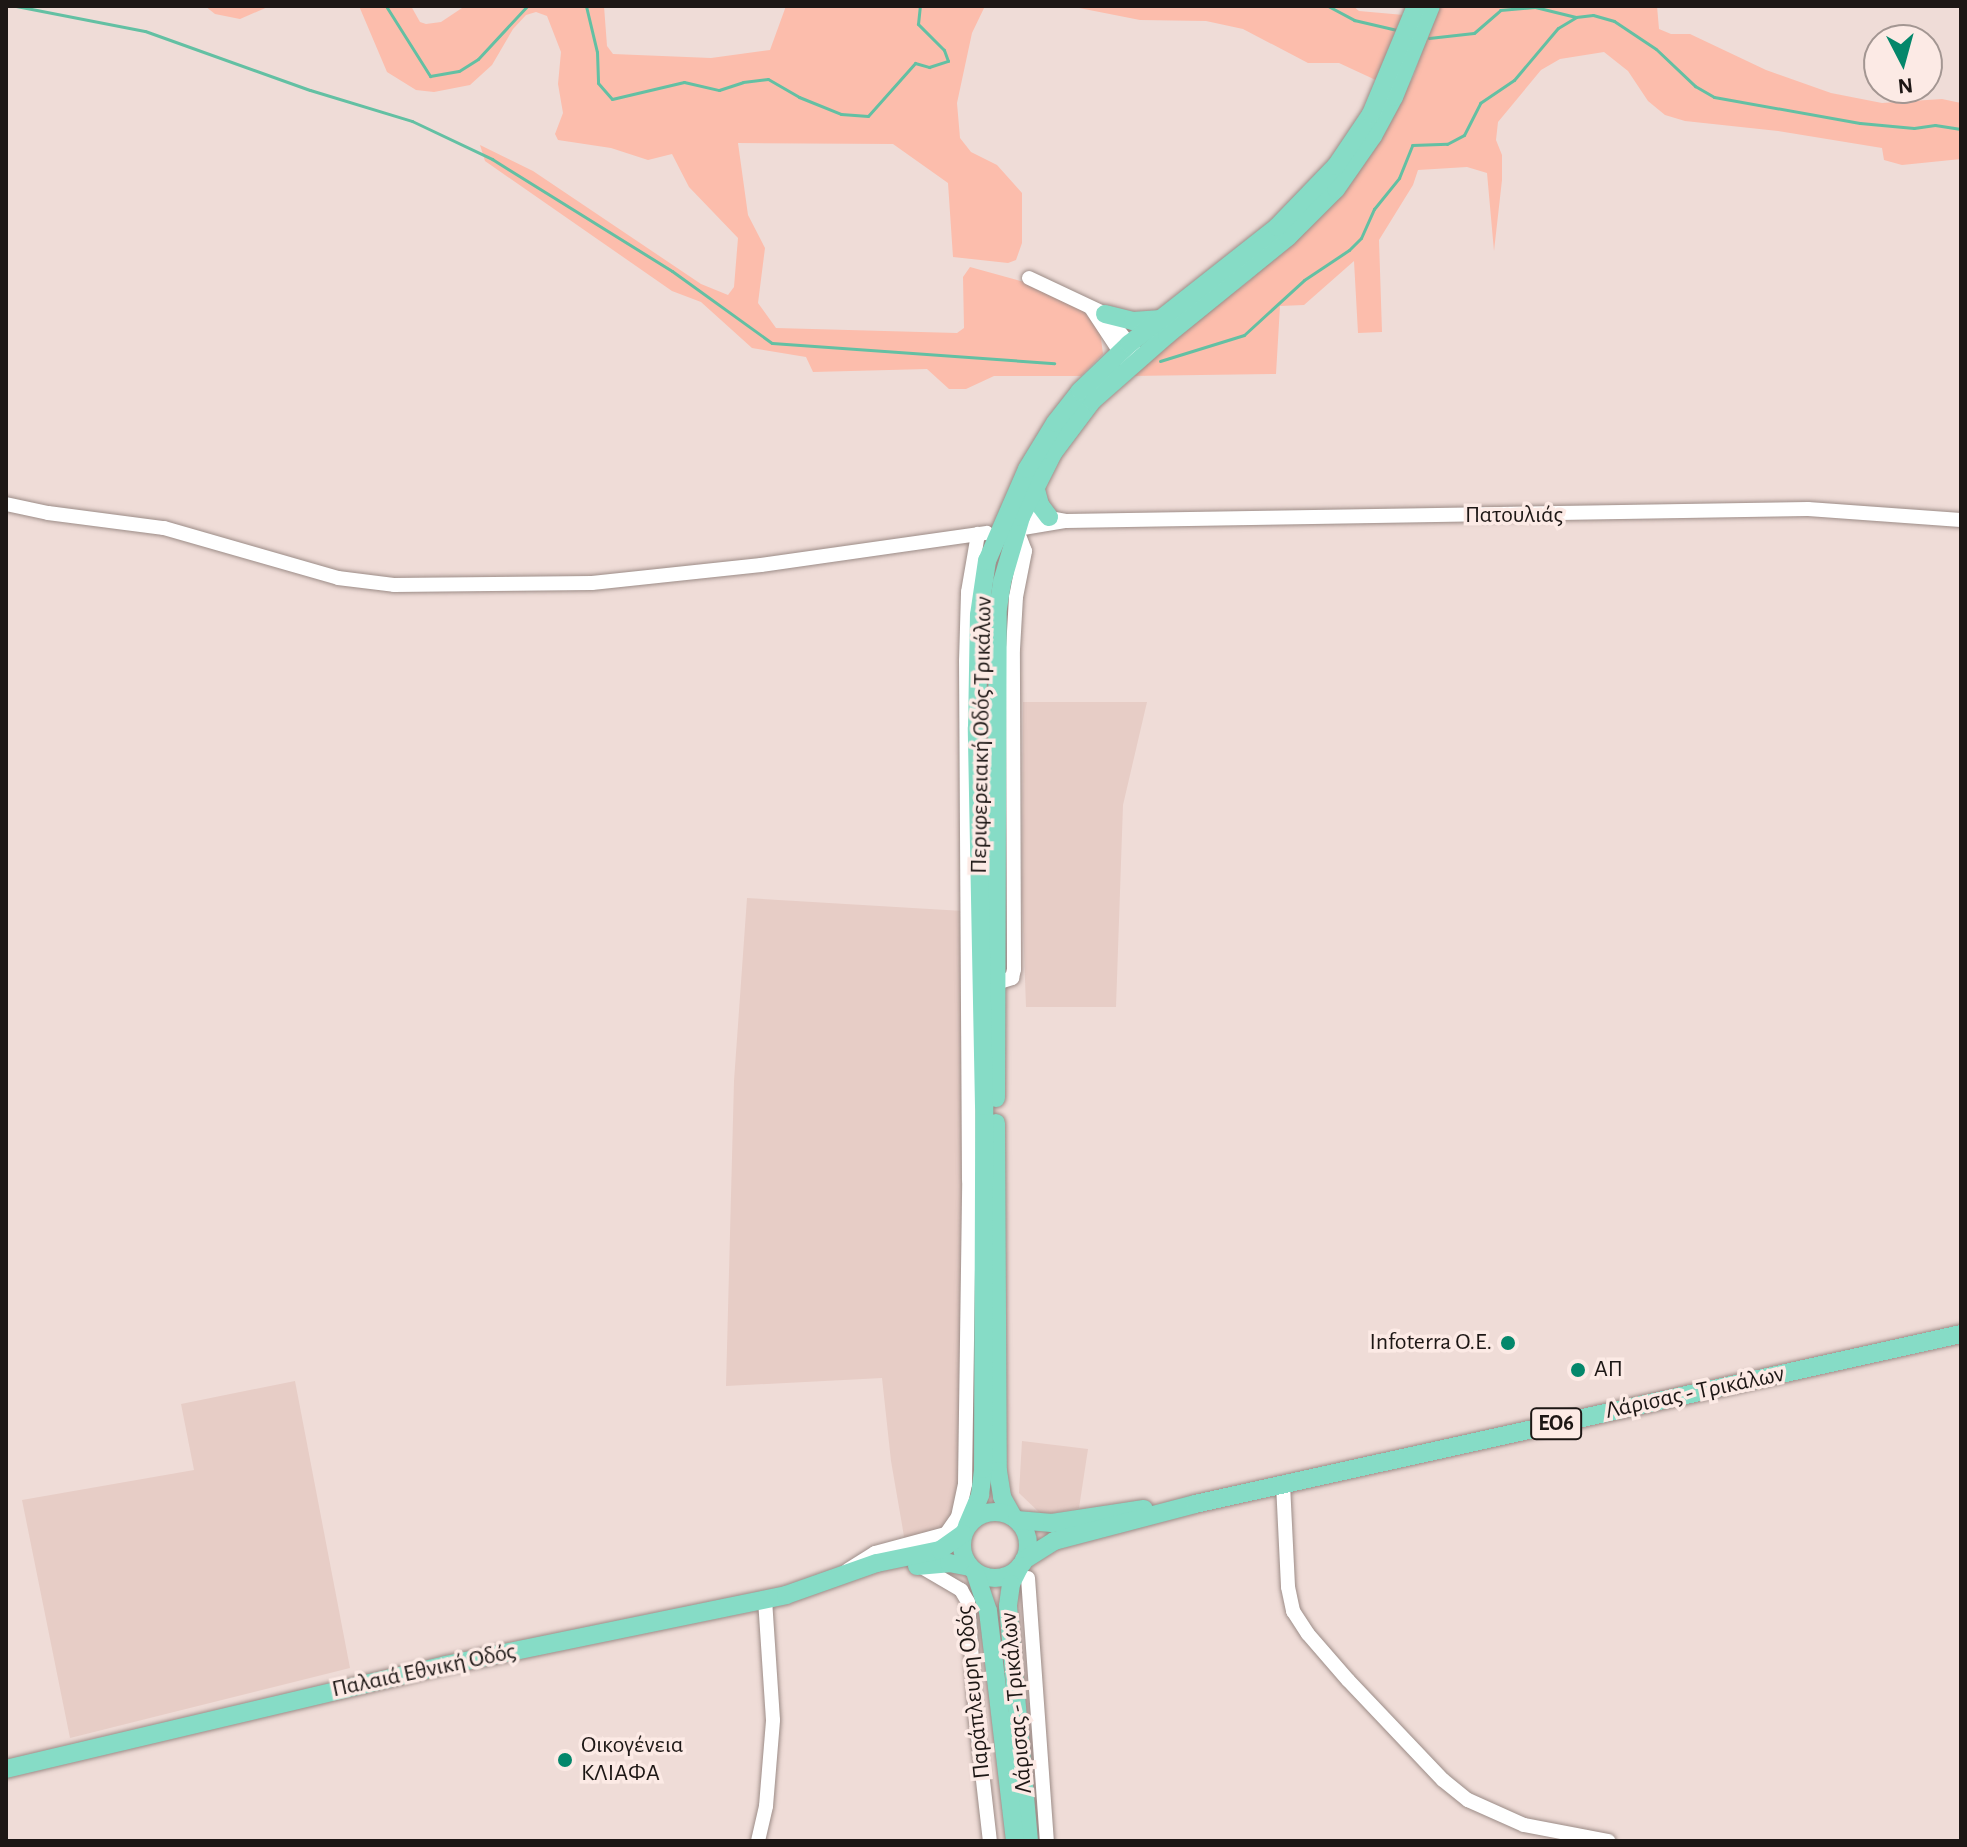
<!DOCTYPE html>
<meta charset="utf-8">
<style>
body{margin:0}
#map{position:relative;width:1967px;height:1847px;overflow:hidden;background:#efdcd7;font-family:"Alegreya Sans",sans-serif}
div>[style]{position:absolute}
.built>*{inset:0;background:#e7cdc6}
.green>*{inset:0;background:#fcbdac}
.stream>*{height:3px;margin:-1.5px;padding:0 1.5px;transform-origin:1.5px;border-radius:1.5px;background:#63c0a3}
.roads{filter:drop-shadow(0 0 2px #9c8c87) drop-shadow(0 0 2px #9c8c87)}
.minor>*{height:14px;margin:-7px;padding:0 7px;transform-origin:7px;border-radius:7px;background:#fff}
.major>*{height:18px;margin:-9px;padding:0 9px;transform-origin:9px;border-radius:9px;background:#86dcc6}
.major>.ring{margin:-9px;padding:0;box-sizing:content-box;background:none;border:18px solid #86dcc6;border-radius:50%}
.dots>*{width:22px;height:22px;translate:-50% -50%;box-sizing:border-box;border:4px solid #fceae5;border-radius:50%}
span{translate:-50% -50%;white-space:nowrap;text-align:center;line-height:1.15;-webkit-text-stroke:7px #fceae5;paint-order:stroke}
.shield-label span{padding:2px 6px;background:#fceae5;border:2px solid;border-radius:6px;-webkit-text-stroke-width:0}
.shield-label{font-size:22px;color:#1d1715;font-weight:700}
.street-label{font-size:24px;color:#1d1715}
.poi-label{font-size:24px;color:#1d1715}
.right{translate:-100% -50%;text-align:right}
.left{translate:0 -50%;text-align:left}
.frame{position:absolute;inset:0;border:8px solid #1d1715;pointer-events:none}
.north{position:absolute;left:1863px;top:24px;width:80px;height:80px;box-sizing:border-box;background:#fceae5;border:2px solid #a39692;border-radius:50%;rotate:174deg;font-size:22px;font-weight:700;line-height:32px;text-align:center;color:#1d1715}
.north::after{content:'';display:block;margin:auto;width:28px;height:36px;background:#04876b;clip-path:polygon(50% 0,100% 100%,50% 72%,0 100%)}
</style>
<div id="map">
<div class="built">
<i style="clip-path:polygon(1023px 702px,1147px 702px,1123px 805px,1116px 1007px,1026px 1007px,1022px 895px)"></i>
<i style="clip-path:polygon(747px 898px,963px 911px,959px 1500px,944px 1532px,905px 1542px,891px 1461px,882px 1378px,726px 1386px,734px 1081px)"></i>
<i style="clip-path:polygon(295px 1381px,350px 1668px,70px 1738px,22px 1500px,194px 1470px,181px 1404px)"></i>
<i style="clip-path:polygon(1022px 1441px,1088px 1449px,1079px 1508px,1042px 1515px,1019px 1493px)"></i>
</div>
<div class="green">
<i style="clip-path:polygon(205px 6px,270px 6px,240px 19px,215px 14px)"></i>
<i style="clip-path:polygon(359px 6px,411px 6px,420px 22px,426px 24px,441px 22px,465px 6px,604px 6px,607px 46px,613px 54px,711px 58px,770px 50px,786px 6px,985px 6px,972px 33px,957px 103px,960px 138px,971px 152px,997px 165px,1022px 193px,1022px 243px,1016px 260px,1008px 263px,953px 257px,948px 183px,893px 144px,738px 143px,748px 215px,765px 248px,758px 303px,776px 328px,957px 333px,964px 328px,963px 277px,970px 267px,1053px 290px,1083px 310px,1100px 331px,1103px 354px,1081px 376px,994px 376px,966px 389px,949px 389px,927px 369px,813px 372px,806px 357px,752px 348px,701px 302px,672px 291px,485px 161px,480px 145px,533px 171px,701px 284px,728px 295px,734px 287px,738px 238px,689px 187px,672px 154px,648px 160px,611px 148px,558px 140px,555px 134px,563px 113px,558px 84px,561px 52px,547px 16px,536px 12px,526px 15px,513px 29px,492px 65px,470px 85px,434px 92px,416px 90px,387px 72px)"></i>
<i style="clip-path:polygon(1069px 6px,1353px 6px,1359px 11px,1404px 15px,1380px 82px,1339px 63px,1308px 63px,1243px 29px,1206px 21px,1140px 20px)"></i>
<i style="clip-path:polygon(1438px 6px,1657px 6px,1659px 29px,1671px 34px,1690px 34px,1766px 70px,1831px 93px,1882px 103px,1942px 99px,1961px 103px,1961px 159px,1902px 165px,1884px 160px,1882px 148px,1778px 131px,1685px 121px,1665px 115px,1648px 101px,1628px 71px,1604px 52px,1560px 59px,1541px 70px,1498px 122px,1496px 140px,1502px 155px,1502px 180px,1494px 251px,1487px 173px,1467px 167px,1418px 170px,1413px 185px,1379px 240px,1382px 332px,1358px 333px,1354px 261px,1304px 305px,1280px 306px,1276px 374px,1130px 376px,1199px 317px,1248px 282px,1344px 189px,1390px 122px,1414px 75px)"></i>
</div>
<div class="stream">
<i style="left:16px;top:6px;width:131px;rotate:11deg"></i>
<i style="left:145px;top:31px;width:175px;rotate:19.7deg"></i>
<i style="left:310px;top:90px;width:107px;rotate:16.9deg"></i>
<i style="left:412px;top:121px;width:89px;rotate:25.4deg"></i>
<i style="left:492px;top:159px;width:212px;rotate:31.9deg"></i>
<i style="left:672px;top:271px;width:123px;rotate:35.8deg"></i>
<i style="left:772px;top:343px;width:283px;rotate:4.1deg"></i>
<i style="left:386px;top:6px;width:83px;rotate:57.8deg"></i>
<i style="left:430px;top:76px;width:29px;rotate:-10deg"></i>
<i style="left:459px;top:71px;width:22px;rotate:-32deg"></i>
<i style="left:478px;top:59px;width:72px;rotate:-47.2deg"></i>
<i style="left:586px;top:6px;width:47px;rotate:76.6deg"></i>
<i style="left:597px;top:52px;width:31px;rotate:88deg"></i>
<i style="left:598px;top:83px;width:21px;rotate:49deg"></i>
<i style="left:612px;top:99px;width:74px;rotate:-13.3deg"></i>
<i style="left:684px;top:82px;width:36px;rotate:13deg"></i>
<i style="left:719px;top:90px;width:25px;rotate:-18deg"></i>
<i style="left:743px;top:82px;width:25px;rotate:-7deg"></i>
<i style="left:768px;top:79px;width:36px;rotate:30deg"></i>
<i style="left:799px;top:97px;width:45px;rotate:22deg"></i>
<i style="left:841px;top:114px;width:27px;rotate:4deg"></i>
<i style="left:868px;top:116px;width:71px;rotate:-48.4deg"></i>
<i style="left:915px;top:63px;width:15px;rotate:16deg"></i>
<i style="left:929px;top:67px;width:20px;rotate:-18deg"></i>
<i style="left:948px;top:61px;width:12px;rotate:-110deg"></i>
<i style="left:944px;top:50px;width:37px;rotate:-135deg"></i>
<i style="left:918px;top:24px;width:18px;rotate:-84deg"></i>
<i style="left:1328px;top:6px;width:30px;rotate:28deg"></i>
<i style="left:1354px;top:20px;width:44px;rotate:13.1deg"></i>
<i style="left:1429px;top:38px;width:45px;rotate:-6.3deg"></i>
<i style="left:1474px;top:33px;width:35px;rotate:-41deg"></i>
<i style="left:1500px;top:10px;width:35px;rotate:-5deg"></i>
<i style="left:1535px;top:7px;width:42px;rotate:13.7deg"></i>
<i style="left:1160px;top:361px;width:88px;rotate:-17.2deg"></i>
<i style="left:1244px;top:335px;width:81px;rotate:-42.5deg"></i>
<i style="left:1304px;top:280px;width:54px;rotate:-33.7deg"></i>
<i style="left:1349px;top:250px;width:17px;rotate:-45deg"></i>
<i style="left:1361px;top:238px;width:32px;rotate:-66deg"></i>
<i style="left:1374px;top:209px;width:40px;rotate:-51deg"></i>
<i style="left:1399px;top:178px;width:35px;rotate:-68deg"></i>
<i style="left:1412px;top:145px;width:35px;rotate:-2deg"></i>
<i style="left:1447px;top:144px;width:19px;rotate:-28deg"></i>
<i style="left:1464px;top:135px;width:36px;rotate:-63deg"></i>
<i style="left:1480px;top:103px;width:41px;rotate:-34.1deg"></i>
<i style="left:1514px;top:80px;width:68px;rotate:-49.8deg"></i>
<i style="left:1558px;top:28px;width:21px;rotate:-31deg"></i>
<i style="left:1576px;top:17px;width:17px;rotate:-7deg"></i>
<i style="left:1593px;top:15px;width:22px;rotate:16deg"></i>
<i style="left:1614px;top:21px;width:50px;rotate:33.7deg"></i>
<i style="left:1656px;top:49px;width:54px;rotate:43.5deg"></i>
<i style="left:1695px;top:86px;width:22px;rotate:30deg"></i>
<i style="left:1714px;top:97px;width:148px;rotate:10.1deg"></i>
<i style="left:1860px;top:123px;width:54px;rotate:5.3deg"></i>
<i style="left:1914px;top:128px;width:21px;rotate:-8deg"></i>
<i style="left:1935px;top:125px;width:26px;rotate:9deg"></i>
</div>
<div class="roads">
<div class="minor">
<i style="left:1029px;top:278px;width:84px;rotate:25.3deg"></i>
<i style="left:1105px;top:314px;width:46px;rotate:51.1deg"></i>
<i style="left:1091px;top:308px;width:64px;rotate:56.6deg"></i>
<i style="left:6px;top:504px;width:43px;rotate:12.1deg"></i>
<i style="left:48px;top:513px;width:117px;rotate:7.4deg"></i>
<i style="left:164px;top:528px;width:181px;rotate:16deg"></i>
<i style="left:338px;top:578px;width:56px;rotate:7.1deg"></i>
<i style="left:394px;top:585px;width:198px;rotate:-0.6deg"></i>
<i style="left:592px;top:583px;width:170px;rotate:-6.1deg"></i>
<i style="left:761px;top:565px;width:228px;rotate:-8.1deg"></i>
<i style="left:1015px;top:518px;width:25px;rotate:-5deg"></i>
<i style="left:1040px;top:516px;width:26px;rotate:11deg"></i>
<i style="left:1066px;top:521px;width:742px;rotate:-0.93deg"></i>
<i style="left:1808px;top:509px;width:153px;rotate:4.1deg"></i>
<i style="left:1011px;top:530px;width:56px;rotate:-9.3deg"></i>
<i style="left:996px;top:983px;width:17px;rotate:-17deg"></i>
<i style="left:1012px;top:978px;width:9px;rotate:-77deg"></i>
<i style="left:1014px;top:969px;width:320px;rotate:-90.2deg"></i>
<i style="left:1013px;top:649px;width:52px;rotate:-86.7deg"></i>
<i style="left:1016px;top:597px;width:47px;rotate:-78.9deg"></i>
<i style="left:1025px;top:551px;width:22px;rotate:-111deg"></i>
<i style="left:1283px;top:1484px;width:103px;rotate:87.2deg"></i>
<i style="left:1288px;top:1587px;width:25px;rotate:78deg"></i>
<i style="left:1293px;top:1611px;width:27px;rotate:57deg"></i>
<i style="left:1308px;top:1634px;width:61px;rotate:49deg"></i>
<i style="left:1348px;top:1680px;width:138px;rotate:46.5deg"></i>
<i style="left:1443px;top:1780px;width:32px;rotate:39deg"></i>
<i style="left:1468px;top:1800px;width:61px;rotate:24.1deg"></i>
<i style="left:1524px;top:1825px;width:86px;rotate:10.8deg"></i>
<i style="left:920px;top:1566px;width:48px;rotate:30.3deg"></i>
<i style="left:961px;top:1590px;width:14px;rotate:60deg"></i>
<i style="left:968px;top:1602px;width:117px;rotate:86.1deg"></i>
<i style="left:976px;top:1719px;width:123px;rotate:83.5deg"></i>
<i style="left:848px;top:1570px;width:32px;rotate:-32deg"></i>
<i style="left:875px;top:1553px;width:73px;rotate:-15deg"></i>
<i style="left:946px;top:1534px;width:21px;rotate:-55deg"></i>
<i style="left:958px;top:1517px;width:34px;rotate:-78deg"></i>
<i style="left:965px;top:1484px;width:304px;rotate:-89.2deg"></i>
<i style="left:969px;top:1180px;width:519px;rotate:-90.33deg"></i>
<i style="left:966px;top:661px;width:69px;rotate:-88.3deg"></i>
<i style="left:968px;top:592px;width:59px;rotate:-80.2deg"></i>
<i style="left:1028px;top:1578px;width:264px;rotate:85.9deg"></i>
<i style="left:758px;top:1841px;width:36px;rotate:-77deg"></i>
<i style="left:766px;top:1806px;width:86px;rotate:-85.3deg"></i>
<i style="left:773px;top:1720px;width:120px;rotate:-93.8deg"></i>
</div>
<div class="major">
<i style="left:1105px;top:314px;width:29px;rotate:14deg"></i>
<i style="left:1133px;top:321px;width:28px;rotate:-4deg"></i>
<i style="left:1035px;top:486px;width:20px;rotate:75deg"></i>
<i style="left:1040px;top:505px;width:15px;rotate:53deg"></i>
<i style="left:996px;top:1098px;width:490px;rotate:-89.8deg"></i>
<i style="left:998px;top:608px;width:26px;rotate:-81deg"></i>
<i style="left:1002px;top:582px;width:68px;rotate:-73.7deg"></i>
<i style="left:1021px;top:517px;width:72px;rotate:-63.4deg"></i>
<i style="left:1053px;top:453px;width:65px;rotate:-53.1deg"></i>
<i style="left:1092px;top:401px;width:100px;rotate:-41.3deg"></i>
<i style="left:1167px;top:335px;width:156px;rotate:-39deg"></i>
<i style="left:1288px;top:237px;width:68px;rotate:-45deg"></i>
<i style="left:1336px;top:189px;width:65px;rotate:-55.1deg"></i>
<i style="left:1373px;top:136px;width:44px;rotate:-61.7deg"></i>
<i style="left:1394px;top:97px;width:98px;rotate:-67.9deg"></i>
<i style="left:996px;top:1123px;width:348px;rotate:89.7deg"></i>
<i style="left:998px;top:1471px;width:26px;rotate:81deg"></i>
<i style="left:1002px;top:1497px;width:23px;rotate:61deg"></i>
<i class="ring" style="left:962px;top:1512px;width:48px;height:48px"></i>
<i style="left:1017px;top:1520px;width:35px;rotate:5deg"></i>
<i style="left:1052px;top:1523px;width:93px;rotate:-8.7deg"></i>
<i style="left:967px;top:1526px;width:34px;rotate:-67deg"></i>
<i style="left:980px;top:1495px;width:26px;rotate:-83deg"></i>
<i style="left:983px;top:1469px;width:363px;rotate:-89.8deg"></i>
<i style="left:984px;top:1106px;width:378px;rotate:-91.1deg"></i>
<i style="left:977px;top:728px;width:113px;rotate:-89deg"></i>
<i style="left:979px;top:615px;width:55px;rotate:-81.6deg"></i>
<i style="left:987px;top:561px;width:100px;rotate:-66.5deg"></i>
<i style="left:1027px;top:469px;width:54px;rotate:-58.7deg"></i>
<i style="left:1055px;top:423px;width:41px;rotate:-52deg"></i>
<i style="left:1080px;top:391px;width:68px;rotate:-43.8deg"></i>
<i style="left:1129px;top:344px;width:189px;rotate:-38.3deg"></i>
<i style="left:1277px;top:227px;width:85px;rotate:-46deg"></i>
<i style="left:1336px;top:166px;width:63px;rotate:-56.1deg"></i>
<i style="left:1371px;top:114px;width:117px;rotate:-67.4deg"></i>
<i style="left:1024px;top:1560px;width:36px;rotate:-32deg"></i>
<i style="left:1054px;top:1541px;width:146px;rotate:-14.7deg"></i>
<i style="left:1195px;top:1504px;width:785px;rotate:-12.51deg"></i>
<i style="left:917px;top:1566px;width:32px;rotate:-5deg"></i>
<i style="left:949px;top:1563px;width:21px;rotate:11deg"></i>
<i style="left:1020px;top:1566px;width:20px;rotate:117deg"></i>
<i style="left:1011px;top:1584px;width:22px;rotate:98deg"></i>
<i style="left:1008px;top:1606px;width:236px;rotate:84.9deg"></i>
<i style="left:975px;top:1572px;width:41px;rotate:71.6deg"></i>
<i style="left:988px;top:1611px;width:232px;rotate:83.3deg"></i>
<i style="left:6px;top:1769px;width:452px;rotate:-13.3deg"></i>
<i style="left:446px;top:1665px;width:347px;rotate:-11.6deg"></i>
<i style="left:786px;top:1595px;width:96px;rotate:-19.4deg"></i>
<i style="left:877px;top:1563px;width:64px;rotate:-11.7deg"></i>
<i style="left:940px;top:1550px;width:28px;rotate:-35deg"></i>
</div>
</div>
<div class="dots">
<i style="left:1508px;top:1343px;background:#04876b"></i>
<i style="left:1578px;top:1370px;background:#04876b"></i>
<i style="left:565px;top:1760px;background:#04876b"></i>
</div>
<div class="shield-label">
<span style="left:1556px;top:1424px">ΕΟ6</span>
</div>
<div class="street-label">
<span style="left:1514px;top:516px">Πατουλιάς</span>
<span style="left:982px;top:735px;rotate:-89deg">Περιφερειακή Οδός Τρικάλων</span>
<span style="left:1695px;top:1393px;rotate:-12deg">Λάρισας - Τρικάλων</span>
<span style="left:424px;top:1671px;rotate:-12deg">Παλαιά Εθνική Οδός</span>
<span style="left:974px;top:1692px;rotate:-96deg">Παράπλευρη Οδός</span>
<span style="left:1017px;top:1703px;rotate:-95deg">Λάρισας - Τρικάλων</span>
</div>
<div class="poi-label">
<span class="right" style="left:1492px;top:1343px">Infoterra Ο.Ε.</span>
<span class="left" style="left:1594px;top:1370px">ΑΠ</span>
<span class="left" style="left:581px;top:1760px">Οικογένεια<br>ΚΛΙΑΦΑ</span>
</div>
<div class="frame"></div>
<div class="north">N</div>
</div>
